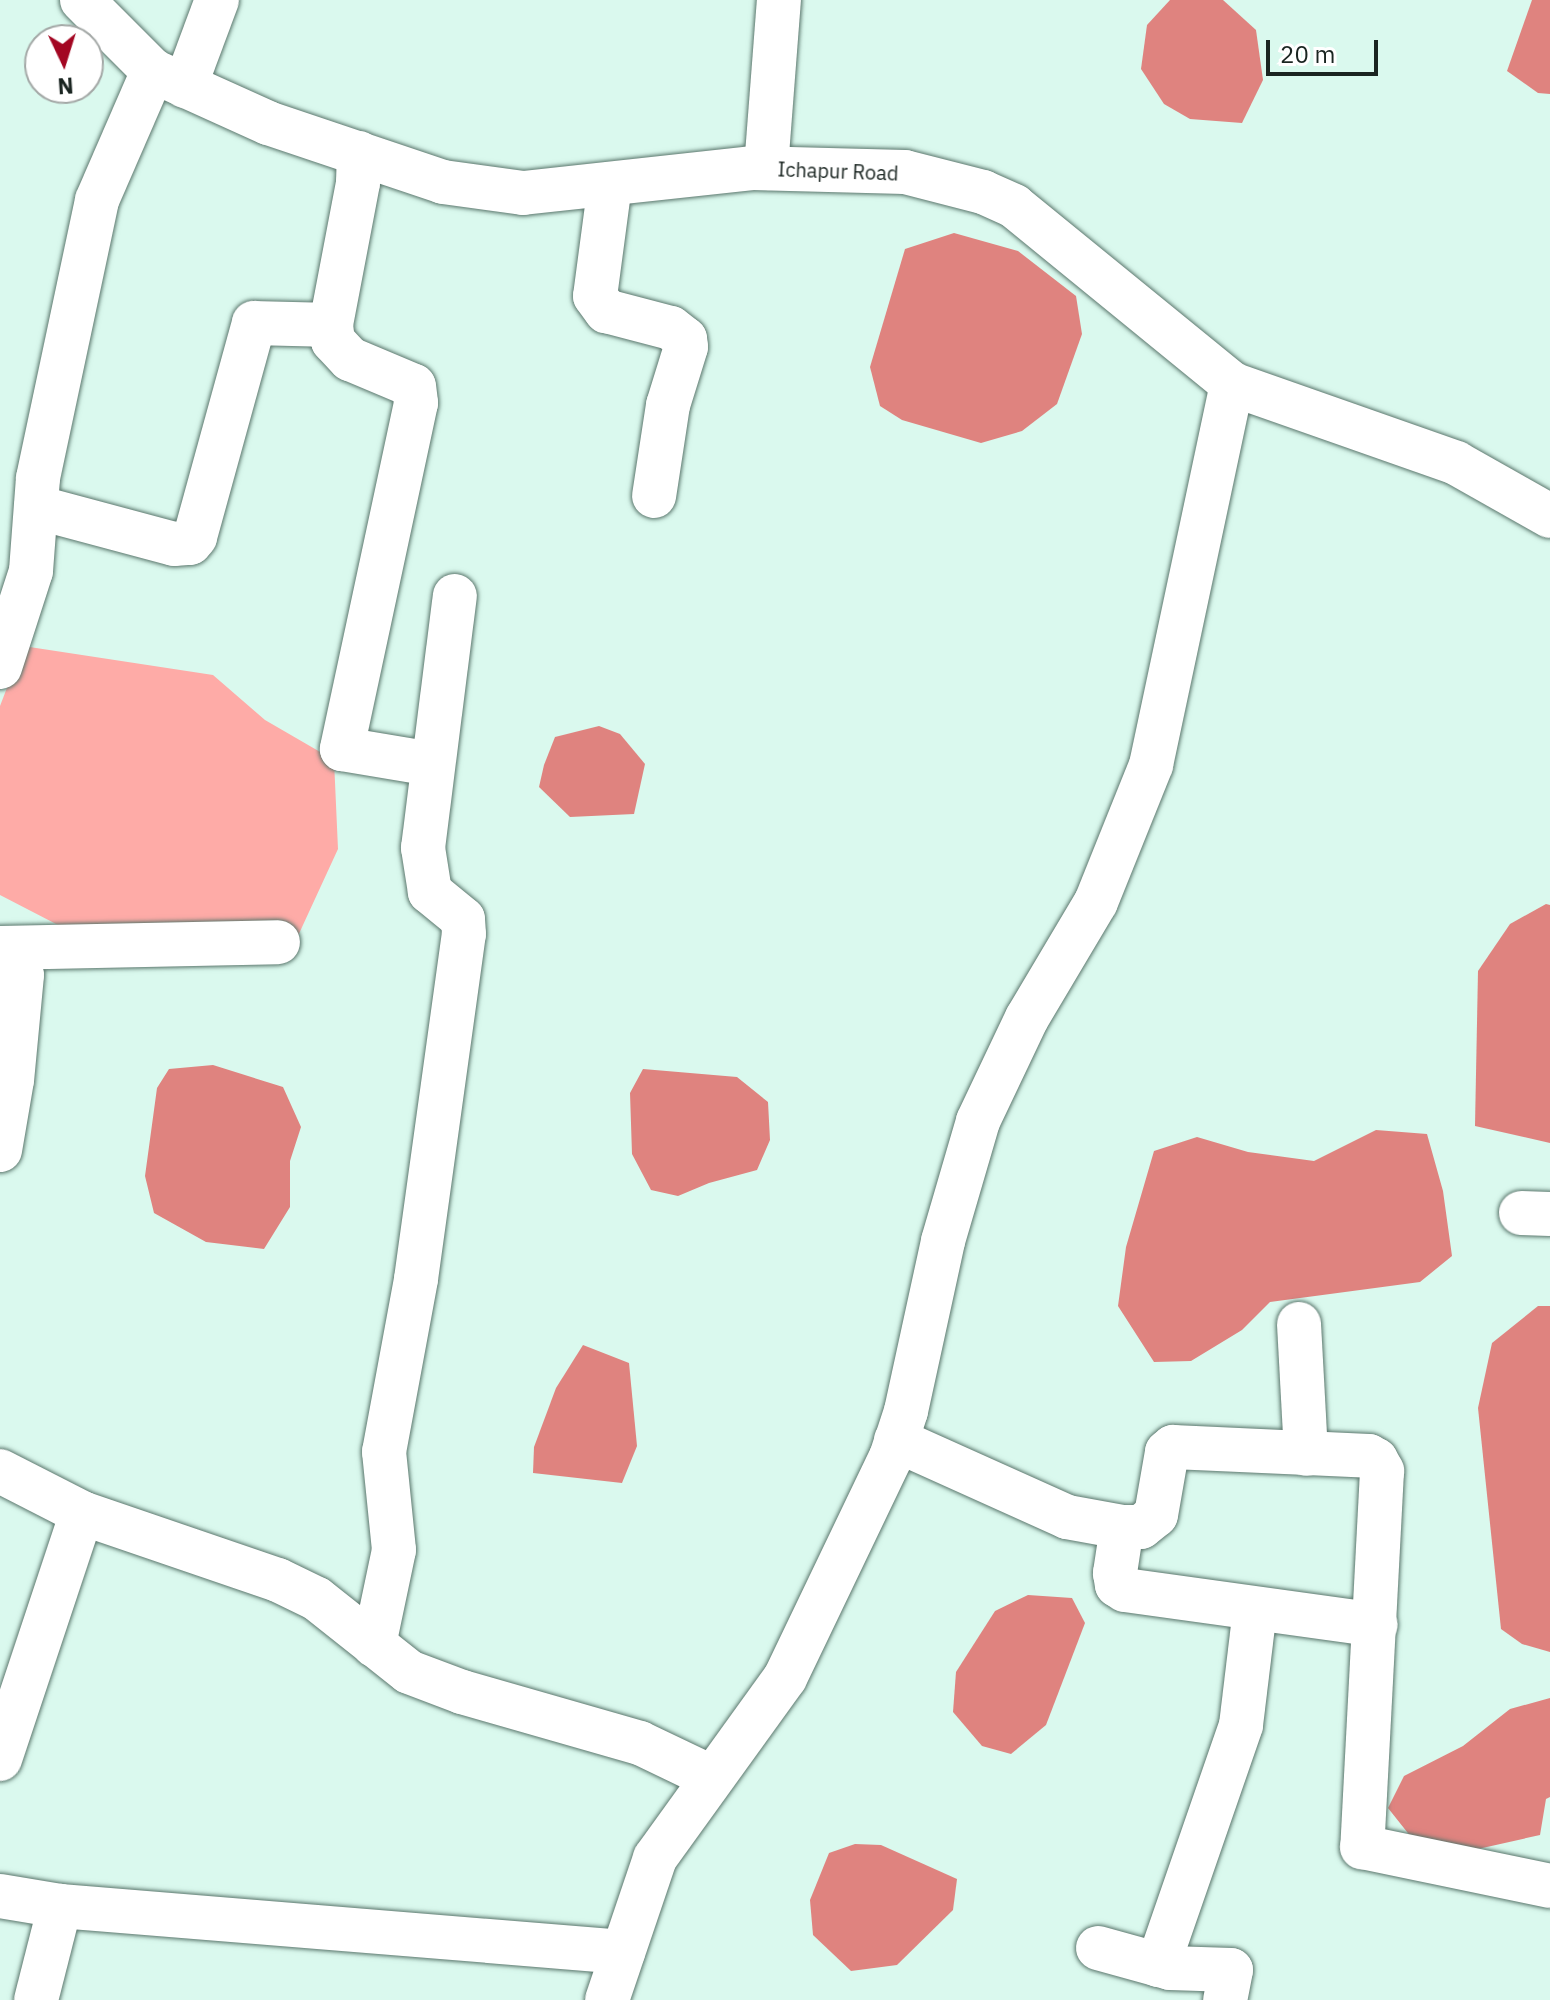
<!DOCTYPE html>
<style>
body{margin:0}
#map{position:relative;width:1550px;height:2000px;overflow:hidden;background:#daf9ee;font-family:"IBM Plex Sans",sans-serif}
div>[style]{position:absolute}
.green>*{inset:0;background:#feaba7}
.water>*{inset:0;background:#df837f}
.roads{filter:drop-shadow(0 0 2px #5b776d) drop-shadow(0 0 2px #5b776d)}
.minor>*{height:44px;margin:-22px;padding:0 22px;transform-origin:22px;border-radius:22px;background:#fff}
span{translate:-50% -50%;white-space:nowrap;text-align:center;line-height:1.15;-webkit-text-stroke:8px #fff;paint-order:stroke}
.street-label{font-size:20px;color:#1a2521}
.north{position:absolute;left:24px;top:24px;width:80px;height:80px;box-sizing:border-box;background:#fff;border:2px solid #a3a8a6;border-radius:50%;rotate:176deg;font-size:22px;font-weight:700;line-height:32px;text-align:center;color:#1a2521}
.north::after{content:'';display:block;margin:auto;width:28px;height:36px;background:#a30622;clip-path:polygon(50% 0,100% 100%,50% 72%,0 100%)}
.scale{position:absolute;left:1266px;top:40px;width:112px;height:36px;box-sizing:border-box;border:4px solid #1a2521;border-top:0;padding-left:10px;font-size:24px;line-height:28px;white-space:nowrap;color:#1a2521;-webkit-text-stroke:6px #fff;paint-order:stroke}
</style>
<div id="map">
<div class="green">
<i style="clip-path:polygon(23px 646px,213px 675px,265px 720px,334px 760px,338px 849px,291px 951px,58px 925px,0 895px,0 706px)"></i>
</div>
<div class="water">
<i style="clip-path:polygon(1170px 0,1223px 0,1256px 30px,1263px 80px,1242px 123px,1190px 119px,1164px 104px,1141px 69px,1147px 25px)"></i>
<i style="clip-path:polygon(1532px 0,1550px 0,1550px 94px,1538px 93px,1507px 71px)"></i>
<i style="clip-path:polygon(954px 233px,1018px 251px,1076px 296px,1082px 334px,1057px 404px,1022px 431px,981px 443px,902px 420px,880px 406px,870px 367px,905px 249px)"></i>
<i style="clip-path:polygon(599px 726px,620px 734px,645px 764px,634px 814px,570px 817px,539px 787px,544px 765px,555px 737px)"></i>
<i style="clip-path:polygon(1546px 904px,1550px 905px,1550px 1143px,1475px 1126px,1478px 971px,1510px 924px)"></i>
<i style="clip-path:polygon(213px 1065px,283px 1087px,301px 1127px,290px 1161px,290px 1207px,264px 1249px,206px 1242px,154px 1213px,145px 1176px,157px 1088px,169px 1069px)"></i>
<i style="clip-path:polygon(643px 1069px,737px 1077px,768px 1102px,770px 1140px,757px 1170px,709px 1183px,678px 1196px,651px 1190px,632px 1154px,630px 1093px)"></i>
<i style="clip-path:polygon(1376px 1130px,1427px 1134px,1443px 1191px,1452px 1256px,1420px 1282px,1270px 1302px,1242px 1330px,1191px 1361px,1154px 1362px,1118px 1306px,1126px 1247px,1154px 1151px,1197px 1137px,1248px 1152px,1314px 1161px)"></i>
<i style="clip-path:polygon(1538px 1306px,1550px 1306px,1550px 1652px,1522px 1644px,1501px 1629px,1478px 1408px,1492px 1343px)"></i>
<i style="clip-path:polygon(583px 1345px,629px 1363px,637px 1446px,622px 1483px,533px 1473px,534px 1447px,556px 1388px)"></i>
<i style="clip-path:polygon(1028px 1595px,1072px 1598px,1085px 1623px,1046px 1725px,1011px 1754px,982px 1746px,953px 1712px,956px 1672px,995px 1611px)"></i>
<i style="clip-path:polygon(1550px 1698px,1550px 1797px,1546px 1799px,1540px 1835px,1469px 1851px,1415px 1842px,1388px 1808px,1404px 1776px,1463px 1746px,1510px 1709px)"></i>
<i style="clip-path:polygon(855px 1844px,881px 1845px,957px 1879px,953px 1910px,897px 1965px,851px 1971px,813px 1935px,810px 1900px,829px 1853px)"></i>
</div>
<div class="roads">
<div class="minor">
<i style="left:82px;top:0;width:100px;rotate:45deg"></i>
<i style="left:153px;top:71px;width:126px;rotate:24.3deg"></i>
<i style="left:268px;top:123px;width:185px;rotate:18.6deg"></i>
<i style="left:443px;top:182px;width:81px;rotate:7.8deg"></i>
<i style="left:523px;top:193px;width:230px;rotate:-6.2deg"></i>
<i style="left:752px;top:168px;width:153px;rotate:1.5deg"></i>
<i style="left:905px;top:172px;width:81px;rotate:14.4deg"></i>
<i style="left:983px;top:192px;width:34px;rotate:24deg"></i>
<i style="left:1014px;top:206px;width:281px;rotate:39.2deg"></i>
<i style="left:1232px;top:384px;width:238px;rotate:19.4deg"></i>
<i style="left:1456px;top:463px;width:108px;rotate:29.4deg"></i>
<i style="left:185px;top:86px;width:92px;rotate:-69.6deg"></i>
<i style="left:359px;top:153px;width:30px;rotate:92deg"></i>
<i style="left:358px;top:183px;width:145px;rotate:100.8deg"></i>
<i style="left:331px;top:325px;width:16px;rotate:83deg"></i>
<i style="left:333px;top:341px;width:25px;rotate:47deg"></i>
<i style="left:350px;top:359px;width:69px;rotate:22.9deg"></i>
<i style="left:414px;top:386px;width:17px;rotate:83deg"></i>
<i style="left:416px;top:403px;width:354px;rotate:102.1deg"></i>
<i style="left:342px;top:749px;width:91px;rotate:9.5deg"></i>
<i style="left:766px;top:168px;width:169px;rotate:-85.6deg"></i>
<i style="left:610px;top:184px;width:113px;rotate:97.6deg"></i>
<i style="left:595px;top:296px;width:19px;rotate:54deg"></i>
<i style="left:606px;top:311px;width:67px;rotate:14.7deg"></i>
<i style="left:671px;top:328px;width:18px;rotate:38deg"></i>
<i style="left:685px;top:339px;width:8px;rotate:83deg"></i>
<i style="left:686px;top:347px;width:61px;rotate:107.2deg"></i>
<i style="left:668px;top:405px;width:92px;rotate:98.7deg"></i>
<i style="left:36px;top:507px;width:143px;rotate:15deg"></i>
<i style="left:174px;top:544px;width:16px;rotate:-4deg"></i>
<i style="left:190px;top:543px;width:8px;rotate:-50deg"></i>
<i style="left:195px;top:537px;width:222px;rotate:-74.6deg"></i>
<i style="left:254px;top:323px;width:77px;rotate:1.5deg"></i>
<i style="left:0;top:667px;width:101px;rotate:-72.1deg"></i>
<i style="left:31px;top:571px;width:93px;rotate:-85.7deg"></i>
<i style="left:38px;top:478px;width:284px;rotate:-78deg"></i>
<i style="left:97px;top:200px;width:141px;rotate:-66.5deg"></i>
<i style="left:0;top:948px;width:278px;rotate:-1.2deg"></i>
<i style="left:0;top:949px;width:34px;rotate:50deg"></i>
<i style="left:22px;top:975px;width:105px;rotate:95.4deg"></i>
<i style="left:12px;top:1080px;width:71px;rotate:99.7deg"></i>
<i style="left:1521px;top:1213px;width:29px;rotate:2deg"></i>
<i style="left:1299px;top:1324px;width:130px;rotate:86.9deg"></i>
<i style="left:896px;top:1440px;width:188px;rotate:24.2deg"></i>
<i style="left:1067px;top:1517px;width:56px;rotate:10.3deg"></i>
<i style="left:1122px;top:1527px;width:19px"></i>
<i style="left:1141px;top:1527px;width:19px;rotate:-39deg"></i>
<i style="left:1156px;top:1515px;width:64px;rotate:-80.1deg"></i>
<i style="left:1167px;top:1452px;width:8px;rotate:-40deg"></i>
<i style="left:1173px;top:1447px;width:196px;rotate:2.6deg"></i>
<i style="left:1369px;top:1456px;width:8px;rotate:30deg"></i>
<i style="left:1376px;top:1460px;width:13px;rotate:61deg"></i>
<i style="left:1382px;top:1471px;width:377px;rotate:93deg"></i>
<i style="left:1362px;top:1847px;width:192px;rotate:11.7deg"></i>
<i style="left:0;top:1471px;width:92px;rotate:27.1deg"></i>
<i style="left:82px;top:1513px;width:207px;rotate:18.9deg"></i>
<i style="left:278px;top:1580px;width:43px;rotate:26deg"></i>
<i style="left:317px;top:1599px;width:117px;rotate:38.4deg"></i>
<i style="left:409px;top:1672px;width:57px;rotate:20.7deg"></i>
<i style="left:462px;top:1692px;width:185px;rotate:16deg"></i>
<i style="left:640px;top:1743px;width:79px;rotate:25.6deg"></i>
<i style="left:1122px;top:1527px;width:47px;rotate:98.7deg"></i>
<i style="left:1115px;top:1573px;width:12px;rotate:81deg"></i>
<i style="left:1117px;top:1585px;width:9px;rotate:32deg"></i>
<i style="left:1125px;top:1590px;width:253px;rotate:7.9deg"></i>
<i style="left:374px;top:1645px;width:97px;rotate:-78.1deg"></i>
<i style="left:394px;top:1550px;width:99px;rotate:-95.8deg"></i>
<i style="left:384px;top:1452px;width:176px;rotate:-79.5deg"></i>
<i style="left:416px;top:1279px;width:348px;rotate:-82.1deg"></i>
<i style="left:464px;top:934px;width:15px;rotate:-94deg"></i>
<i style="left:463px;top:919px;width:43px;rotate:-140.7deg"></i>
<i style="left:430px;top:892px;width:45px;rotate:-99deg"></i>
<i style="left:423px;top:848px;width:254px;rotate:-82.8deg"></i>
<i style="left:0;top:1759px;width:259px;rotate:-71.6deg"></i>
<i style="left:0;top:1896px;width:61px;rotate:9.5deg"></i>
<i style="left:60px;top:1906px;width:565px;rotate:4.67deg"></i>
<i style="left:1098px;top:1948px;width:75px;rotate:15.5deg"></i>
<i style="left:1170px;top:1968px;width:61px;rotate:1.9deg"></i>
<i style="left:1231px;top:1970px;width:31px;rotate:101deg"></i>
<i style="left:1158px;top:1965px;width:254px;rotate:-70.9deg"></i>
<i style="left:1241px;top:1725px;width:116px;rotate:-83.1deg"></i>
<i style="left:36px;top:2000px;width:97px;rotate:-75.7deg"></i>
<i style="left:607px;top:2000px;width:150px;rotate:-71.3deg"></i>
<i style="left:655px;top:1858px;width:222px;rotate:-54.2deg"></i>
<i style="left:785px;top:1678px;width:245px;rotate:-64.4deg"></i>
<i style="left:891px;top:1457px;width:48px;rotate:-71.9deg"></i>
<i style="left:906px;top:1411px;width:174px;rotate:-77.7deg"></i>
<i style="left:943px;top:1241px;width:125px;rotate:-73.7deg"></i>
<i style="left:978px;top:1121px;width:114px;rotate:-64.6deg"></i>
<i style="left:1027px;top:1018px;width:135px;rotate:-59.3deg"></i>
<i style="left:1096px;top:902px;width:148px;rotate:-68.1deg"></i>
<i style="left:1151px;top:765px;width:390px;rotate:-78deg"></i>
</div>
</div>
<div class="street-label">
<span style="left:838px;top:171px;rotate:2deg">Ichapur Road</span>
</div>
<div class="north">N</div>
<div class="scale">20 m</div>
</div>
